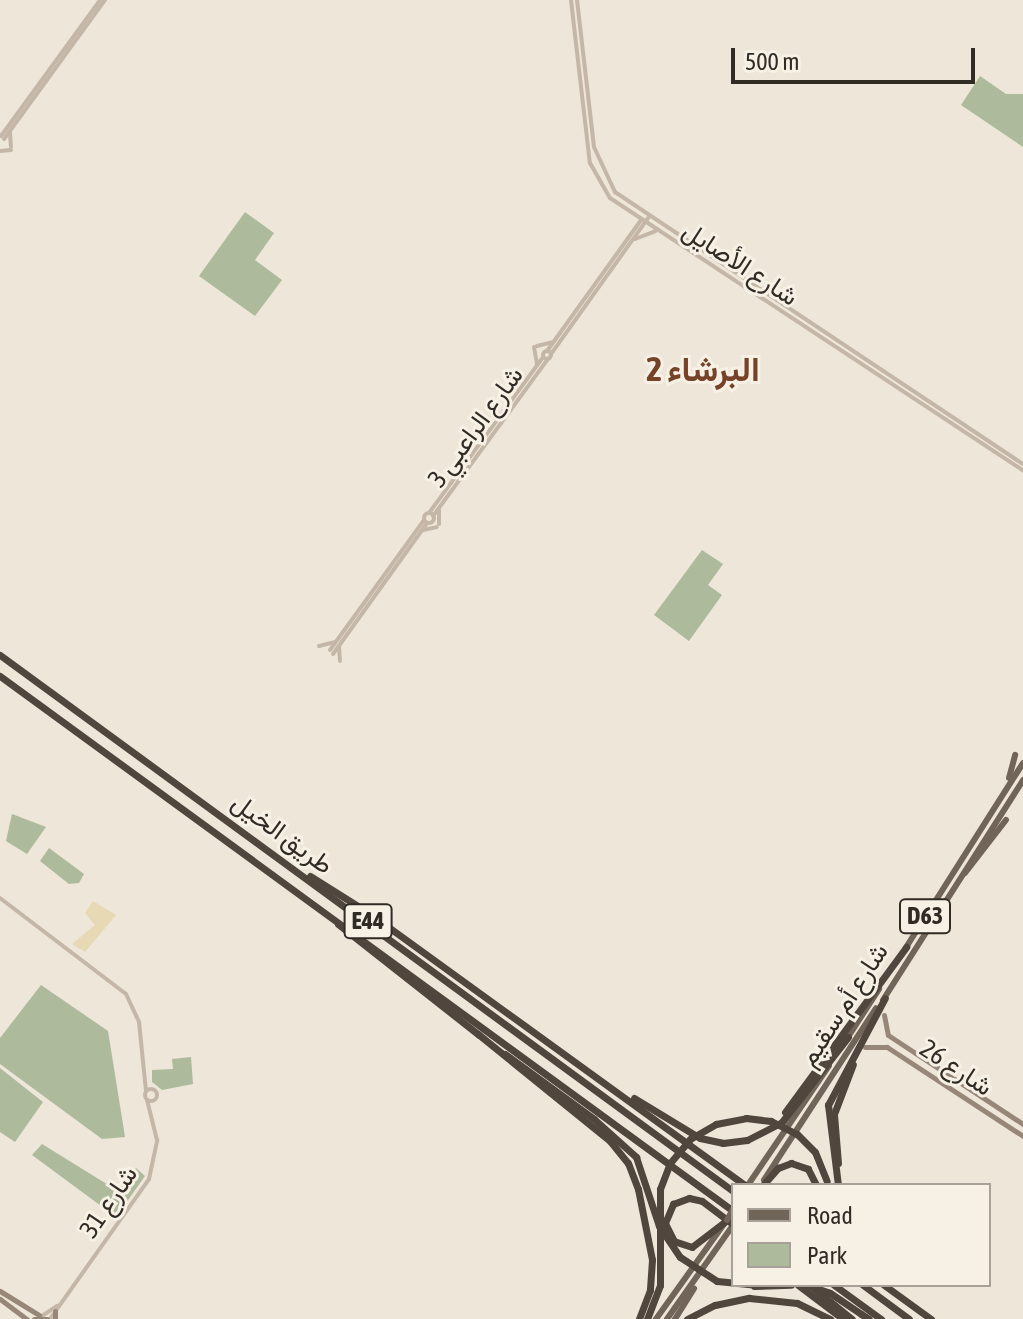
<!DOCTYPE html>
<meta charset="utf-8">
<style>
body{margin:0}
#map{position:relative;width:1023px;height:1319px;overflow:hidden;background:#ede6d9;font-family:"Asap Condensed",Vazirmatn,sans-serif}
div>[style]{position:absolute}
.green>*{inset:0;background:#adba9b}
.sand>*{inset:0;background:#e6d9b3}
.tertiary>*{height:4px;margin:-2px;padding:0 2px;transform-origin:2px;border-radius:2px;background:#c4b7a7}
.tertiary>.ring{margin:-2px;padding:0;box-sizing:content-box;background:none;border:4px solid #c4b7a7;border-radius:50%}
.secondary>*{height:5px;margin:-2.5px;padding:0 2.5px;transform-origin:2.5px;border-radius:2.5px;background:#978779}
.primary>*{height:6px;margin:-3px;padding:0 3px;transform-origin:3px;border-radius:3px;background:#716459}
.motorway>*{height:7px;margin:-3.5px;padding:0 3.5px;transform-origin:3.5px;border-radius:3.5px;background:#51463e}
.primary-bridge>*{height:6px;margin:-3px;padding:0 3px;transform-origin:3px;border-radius:3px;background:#716459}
.motorway-bridge>*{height:7px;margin:-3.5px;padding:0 3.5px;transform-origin:3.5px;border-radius:3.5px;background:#51463e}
span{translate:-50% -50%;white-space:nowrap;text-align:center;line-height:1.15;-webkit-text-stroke:6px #f6f0e5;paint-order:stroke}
.shield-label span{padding:2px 6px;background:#f6f0e5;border:2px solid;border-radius:6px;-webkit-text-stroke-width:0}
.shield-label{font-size:24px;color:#312b26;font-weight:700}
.street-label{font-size:26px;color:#312b26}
.district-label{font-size:34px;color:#764329;font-weight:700}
.legend{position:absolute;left:731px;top:1183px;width:260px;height:104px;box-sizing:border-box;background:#f6f0e5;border:2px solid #a7a199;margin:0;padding:10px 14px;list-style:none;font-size:24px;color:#312b26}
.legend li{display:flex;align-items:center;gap:16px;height:40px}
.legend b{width:40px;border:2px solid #a7a199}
.scale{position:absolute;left:731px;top:48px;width:244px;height:36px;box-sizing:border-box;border:4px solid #312b26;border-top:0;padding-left:10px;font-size:24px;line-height:28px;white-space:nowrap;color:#312b26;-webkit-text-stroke:6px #f6f0e5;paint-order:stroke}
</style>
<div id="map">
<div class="green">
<i style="clip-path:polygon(980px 76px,1006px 94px,1023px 94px,1023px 147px,961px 105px)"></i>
<i style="clip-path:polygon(245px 212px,274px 233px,255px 260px,282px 280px,255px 316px,199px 276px)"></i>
<i style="clip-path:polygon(702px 550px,723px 564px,708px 585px,722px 595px,689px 641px,654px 615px)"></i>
<i style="clip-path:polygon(12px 814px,46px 827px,27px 854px,6px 841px)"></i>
<i style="clip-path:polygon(49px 848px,84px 874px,79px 883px,69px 884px,40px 861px)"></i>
<i style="clip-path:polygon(41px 985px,108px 1031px,125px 1137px,102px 1139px,0 1064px,0 1038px)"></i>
<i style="clip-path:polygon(191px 1057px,193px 1084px,162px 1090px,152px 1082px,152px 1070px,173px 1069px,172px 1059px)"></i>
<i style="clip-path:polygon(0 1068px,43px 1102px,15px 1142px,0 1132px)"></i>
<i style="clip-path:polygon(42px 1144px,118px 1191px,136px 1168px,145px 1176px,116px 1217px,32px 1155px)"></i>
</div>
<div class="sand">
<i style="clip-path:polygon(93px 901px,116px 915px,85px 952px,72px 944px,95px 925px,85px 913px)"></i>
</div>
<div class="tertiary">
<i style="left:571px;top:0;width:164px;rotate:83.4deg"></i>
<i style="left:590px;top:163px;width:40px;rotate:60.3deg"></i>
<i style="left:610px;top:198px;width:495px;rotate:33.4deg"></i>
<i style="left:577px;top:0;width:148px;rotate:83.4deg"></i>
<i style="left:594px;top:147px;width:50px;rotate:65deg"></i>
<i style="left:615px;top:192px;width:490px;rotate:33.7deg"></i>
<i style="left:10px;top:133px;width:14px;rotate:86deg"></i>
<i style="left:1px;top:136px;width:168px;rotate:-53.9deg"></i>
<i style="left:4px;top:139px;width:172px;rotate:-54deg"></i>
<i style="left:0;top:151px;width:11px;rotate:-5deg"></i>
<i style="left:635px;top:239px;width:22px;rotate:-21deg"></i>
<i style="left:537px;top:346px;width:16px;rotate:-14deg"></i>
<i style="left:534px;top:347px;width:17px;rotate:80deg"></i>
<i class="ring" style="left:543px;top:351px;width:4px;height:4px"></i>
<i style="left:547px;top:351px;width:161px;rotate:-54.3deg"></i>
<i style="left:551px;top:354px;width:167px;rotate:-54.5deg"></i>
<i style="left:439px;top:510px;width:14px;rotate:90deg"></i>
<i class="ring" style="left:424px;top:513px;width:6px;height:6px"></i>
<i style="left:429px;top:513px;width:193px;rotate:-53.8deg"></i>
<i style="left:433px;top:516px;width:195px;rotate:-53.8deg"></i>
<i style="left:423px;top:530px;width:14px;rotate:-12deg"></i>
<i style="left:319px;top:646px;width:16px;rotate:-14deg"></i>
<i style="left:339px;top:647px;width:14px;rotate:86deg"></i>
<i style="left:330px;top:650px;width:160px;rotate:-54.1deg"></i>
<i style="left:333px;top:654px;width:161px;rotate:-54.3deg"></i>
<i style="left:0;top:898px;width:158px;rotate:37.3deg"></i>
<i style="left:126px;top:994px;width:31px;rotate:65deg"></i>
<i style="left:139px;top:1022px;width:69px;rotate:84.2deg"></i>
<i class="ring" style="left:145px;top:1089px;width:8px;height:8px"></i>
<i style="left:42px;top:1316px;width:18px;rotate:-34deg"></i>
<i style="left:50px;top:1319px;width:171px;rotate:-54.7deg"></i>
<i style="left:149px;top:1179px;width:40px;rotate:-78deg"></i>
<i style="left:157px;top:1140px;width:41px;rotate:-104deg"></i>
</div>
<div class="secondary">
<i style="left:884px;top:1015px;width:20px;rotate:79deg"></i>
<i style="left:888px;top:1035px;width:162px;rotate:33.4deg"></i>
<i style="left:865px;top:1047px;width:22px"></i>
<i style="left:887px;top:1047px;width:163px;rotate:33.2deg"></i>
<i style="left:0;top:1291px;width:46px;rotate:31.6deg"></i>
<i style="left:0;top:1299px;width:34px;rotate:37deg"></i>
<i style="left:34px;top:1319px;width:13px"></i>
<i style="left:55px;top:1319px;width:8px;rotate:-90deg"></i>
</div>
<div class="primary">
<i style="left:1009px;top:778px;width:24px;rotate:-75deg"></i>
<i style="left:965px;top:873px;width:67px;rotate:-52.3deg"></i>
<i style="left:905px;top:949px;width:220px;rotate:-57.6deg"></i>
<i style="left:883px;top:1000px;width:261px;rotate:-57.5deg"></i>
<i style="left:846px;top:1040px;width:61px;rotate:-57.1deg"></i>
<i style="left:764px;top:1180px;width:205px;rotate:-56.9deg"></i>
<i style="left:748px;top:1185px;width:144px;rotate:-55.8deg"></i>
<i style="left:656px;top:1319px;width:122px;rotate:-54.4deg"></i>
<i style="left:667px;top:1319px;width:115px;rotate:-54.9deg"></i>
<i style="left:675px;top:1319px;width:36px;rotate:-58deg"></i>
</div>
<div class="motorway">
<i style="left:0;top:655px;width:908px;rotate:36.18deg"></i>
<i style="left:0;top:676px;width:907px;rotate:36.12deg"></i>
<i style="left:310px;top:876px;width:70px;rotate:32.1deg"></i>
<i style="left:369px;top:913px;width:464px;rotate:35.9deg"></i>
<i style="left:338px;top:924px;width:179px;rotate:38.2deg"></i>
<i style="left:478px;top:1034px;width:170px;rotate:39deg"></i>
<i style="left:610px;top:1141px;width:28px;rotate:51deg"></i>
<i style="left:628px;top:1163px;width:28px;rotate:69deg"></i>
<i style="left:638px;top:1189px;width:72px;rotate:78.8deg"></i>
<i style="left:652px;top:1260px;width:30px;rotate:94deg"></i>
<i style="left:650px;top:1290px;width:31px;rotate:111deg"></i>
<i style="left:505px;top:1054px;width:110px;rotate:36.1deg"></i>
<i style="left:634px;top:1098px;width:77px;rotate:31.2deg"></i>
<i style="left:700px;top:1138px;width:24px;rotate:12deg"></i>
<i style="left:723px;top:1143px;width:24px;rotate:-7deg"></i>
<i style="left:747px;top:1140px;width:38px;rotate:-27deg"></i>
<i style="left:781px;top:1123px;width:109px;rotate:-52.1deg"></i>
<i style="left:785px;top:1112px;width:205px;rotate:-53.7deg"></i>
<i style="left:838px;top:1163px;width:49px;rotate:-94.7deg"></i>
<i style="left:834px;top:1114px;width:53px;rotate:-69.2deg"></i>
<i style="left:763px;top:1185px;width:23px;rotate:-49deg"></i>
<i style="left:778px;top:1168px;width:14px;rotate:-21deg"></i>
<i style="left:791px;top:1163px;width:18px;rotate:19deg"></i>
<i style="left:808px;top:1169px;width:18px;rotate:63deg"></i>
<i style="left:838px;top:1185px;width:81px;rotate:-97.1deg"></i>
<i style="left:828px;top:1105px;width:121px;rotate:-62deg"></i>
<i style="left:727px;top:1220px;width:44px;rotate:142.4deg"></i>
<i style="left:692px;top:1247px;width:19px;rotate:-162deg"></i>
<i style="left:674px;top:1241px;width:20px;rotate:-117deg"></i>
<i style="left:665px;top:1223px;width:21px;rotate:-67deg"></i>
<i style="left:673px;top:1204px;width:17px;rotate:-21deg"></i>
<i style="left:689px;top:1198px;width:13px;rotate:13deg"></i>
<i style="left:702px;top:1201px;width:39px;rotate:37deg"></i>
<i style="left:798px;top:1285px;width:56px;rotate:37.1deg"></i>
<i style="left:834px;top:1285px;width:58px;rotate:35.9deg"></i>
<i style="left:863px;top:1285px;width:57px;rotate:36.5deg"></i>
<i style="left:884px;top:1285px;width:58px;rotate:35.9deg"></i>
<i style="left:754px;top:1286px;width:37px;rotate:-2deg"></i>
<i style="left:812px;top:1287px;width:51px;rotate:38.7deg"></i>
<i style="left:861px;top:1314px;width:9px;rotate:32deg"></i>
<i style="left:647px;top:1319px;width:36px;rotate:-69deg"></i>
<i style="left:660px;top:1285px;width:96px;rotate:-90deg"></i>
<i style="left:687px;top:1319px;width:31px;rotate:-27deg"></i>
<i style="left:715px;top:1305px;width:35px;rotate:-12deg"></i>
<i style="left:749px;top:1298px;width:48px;rotate:5.9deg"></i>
<i style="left:797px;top:1303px;width:37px;rotate:26deg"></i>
</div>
<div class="primary-bridge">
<i style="left:727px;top:1220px;width:13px;rotate:-61deg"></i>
</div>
<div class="motorway-bridge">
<i style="left:594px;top:1119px;width:57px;rotate:42.1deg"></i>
<i style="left:636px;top:1157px;width:73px;rotate:71.6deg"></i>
<i style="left:659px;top:1226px;width:37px;rotate:56deg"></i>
<i style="left:680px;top:1257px;width:44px;rotate:33deg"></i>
<i style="left:717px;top:1281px;width:41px;rotate:5.6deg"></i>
<i style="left:660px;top:1189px;width:28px;rotate:-69deg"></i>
<i style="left:670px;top:1163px;width:31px;rotate:-50deg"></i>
<i style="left:690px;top:1139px;width:30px;rotate:-30deg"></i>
<i style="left:716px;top:1124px;width:31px;rotate:-11deg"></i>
<i style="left:746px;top:1118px;width:25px;rotate:7deg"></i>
<i style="left:771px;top:1121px;width:29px;rotate:27deg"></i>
<i style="left:797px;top:1134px;width:25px;rotate:45deg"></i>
<i style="left:815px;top:1152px;width:31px;rotate:68deg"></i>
<i style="left:807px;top:1285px;width:24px;rotate:19deg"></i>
<i style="left:830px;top:1293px;width:37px;rotate:34deg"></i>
</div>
<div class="shield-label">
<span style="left:925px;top:916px">D63</span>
<span style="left:368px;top:921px">E44</span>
</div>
<div class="street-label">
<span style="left:740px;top:264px;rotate:33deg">شارع الأصايل</span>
<span style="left:476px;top:427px;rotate:-54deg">شارع الراعبي 3</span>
<span style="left:282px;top:834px;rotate:36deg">طريق الخيل</span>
<span style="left:844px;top:1005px;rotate:-57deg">شارع أم سقيم</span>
<span style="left:956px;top:1068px;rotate:33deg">شارع 26</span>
<span style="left:109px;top:1202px;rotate:-56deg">شارع 31</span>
</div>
<div class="district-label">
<span style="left:703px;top:369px">البرشاء 2</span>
</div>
<ul class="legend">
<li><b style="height:10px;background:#716459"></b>Road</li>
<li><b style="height:22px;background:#adba9b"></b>Park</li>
</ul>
<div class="scale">500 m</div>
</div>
